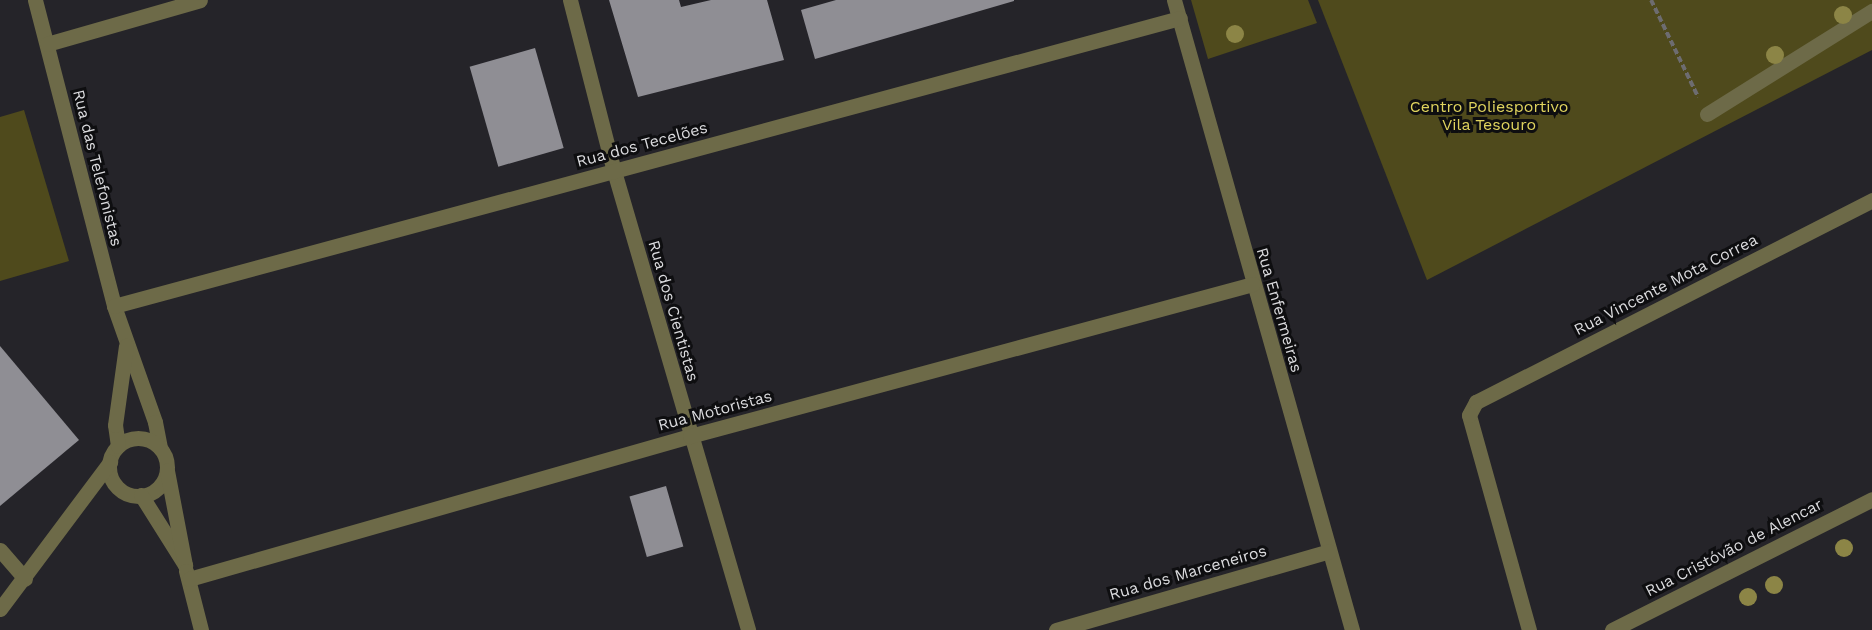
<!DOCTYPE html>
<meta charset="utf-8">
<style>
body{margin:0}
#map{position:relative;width:1872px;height:630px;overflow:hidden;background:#252429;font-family:"Work Sans",sans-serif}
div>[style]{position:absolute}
.green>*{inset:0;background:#4f4a1c}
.building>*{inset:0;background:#8f8e94;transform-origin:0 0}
.path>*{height:4px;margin-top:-2px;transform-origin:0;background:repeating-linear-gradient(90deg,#6d6c70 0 6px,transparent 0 9px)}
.minor>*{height:15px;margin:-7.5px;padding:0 7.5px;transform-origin:7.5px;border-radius:7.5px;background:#6d6a48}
.minor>.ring{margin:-7.5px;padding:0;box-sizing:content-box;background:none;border:15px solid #6d6a48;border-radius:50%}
.trees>*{width:18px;height:18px;margin:-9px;border-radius:50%;background:#8c8546}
span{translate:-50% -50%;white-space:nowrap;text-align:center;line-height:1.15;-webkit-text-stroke:6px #0e0e10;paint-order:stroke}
.park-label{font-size:16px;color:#e0d45e}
.street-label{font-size:16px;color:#dbdbde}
</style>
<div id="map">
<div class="green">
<i style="clip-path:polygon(1191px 0,1308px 0,1317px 23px,1208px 59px)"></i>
<i style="clip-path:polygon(1318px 0,1872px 0,1872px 50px,1427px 280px)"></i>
<i style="clip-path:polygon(24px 110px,69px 261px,0 281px,0 117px)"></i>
</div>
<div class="building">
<i style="clip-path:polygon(609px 0,679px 0,681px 7px,711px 0,767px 0,784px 60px,638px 97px)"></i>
<i style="clip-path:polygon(836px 0,1014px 0,1014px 1px,815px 59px,801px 10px)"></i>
<i style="left:535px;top:48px;width:104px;height:68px;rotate:74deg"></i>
<i style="clip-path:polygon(0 346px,79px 440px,0 506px)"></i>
<i style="left:666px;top:486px;width:63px;height:38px;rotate:74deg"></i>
</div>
<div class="path">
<i style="left:1651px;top:0;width:108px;rotate:64.1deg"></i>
</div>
<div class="minor">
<i style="left:35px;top:0;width:316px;rotate:75.5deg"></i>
<i style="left:114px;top:306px;width:123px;rotate:70.5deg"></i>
<i style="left:155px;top:422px;width:26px;rotate:79deg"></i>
<i style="left:570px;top:0;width:177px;rotate:75.6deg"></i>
<i style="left:614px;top:171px;width:478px;rotate:73.7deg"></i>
<i style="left:1174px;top:0;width:655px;rotate:74.22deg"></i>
<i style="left:47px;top:44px;width:159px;rotate:-16deg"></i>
<i style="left:1707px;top:114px;width:195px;rotate:-32deg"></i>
<i style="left:114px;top:306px;width:1104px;rotate:-15.12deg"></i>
<i class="ring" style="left:109px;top:438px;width:43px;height:43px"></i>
<i style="left:118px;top:446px;width:21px;rotate:-98deg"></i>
<i style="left:115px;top:425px;width:80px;rotate:-82.1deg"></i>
<i style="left:141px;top:495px;width:83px;rotate:57.8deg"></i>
<i style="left:185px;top:565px;width:96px;rotate:-100.8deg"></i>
<i style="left:0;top:550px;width:38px;rotate:49deg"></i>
<i style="left:186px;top:571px;width:61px;rotate:75.7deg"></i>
<i style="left:189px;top:579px;width:521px;rotate:-15.93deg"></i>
<i style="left:690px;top:436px;width:583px;rotate:-15.11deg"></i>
<i style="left:0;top:609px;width:184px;rotate:-53.2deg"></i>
<i style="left:1056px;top:630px;width:284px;rotate:-16.1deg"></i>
<i style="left:1529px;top:630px;width:223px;rotate:-105.6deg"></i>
<i style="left:1469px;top:415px;width:15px;rotate:-62deg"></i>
<i style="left:1476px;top:402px;width:445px;rotate:-27deg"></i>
<i style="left:1612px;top:630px;width:291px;rotate:-26.7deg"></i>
</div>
<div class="trees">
<i style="left:1843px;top:15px"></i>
<i style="left:1235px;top:34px"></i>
<i style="left:1775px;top:55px"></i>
<i style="left:1844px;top:548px"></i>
<i style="left:1774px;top:585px"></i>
<i style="left:1748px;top:597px"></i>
</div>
<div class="park-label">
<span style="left:1489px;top:116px">Centro Poliesportivo<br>Vila Tesouro</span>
</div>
<div class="street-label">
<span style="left:642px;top:145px;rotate:-15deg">Rua dos Tecelões</span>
<span style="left:97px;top:168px;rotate:76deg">Rua das Telefonistas</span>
<span style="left:1666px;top:285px;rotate:-27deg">Rua Vincente Mota Correa</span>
<span style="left:1279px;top:310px;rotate:74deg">Rua Enfermeiras</span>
<span style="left:673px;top:311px;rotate:74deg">Rua dos Cientistas</span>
<span style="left:715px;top:411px;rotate:-15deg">Rua Motoristas</span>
<span style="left:1734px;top:548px;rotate:-27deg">Rua Cristóvão de Alencar</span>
<span style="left:1188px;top:573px;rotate:-16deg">Rua dos Marceneiros</span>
</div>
</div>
